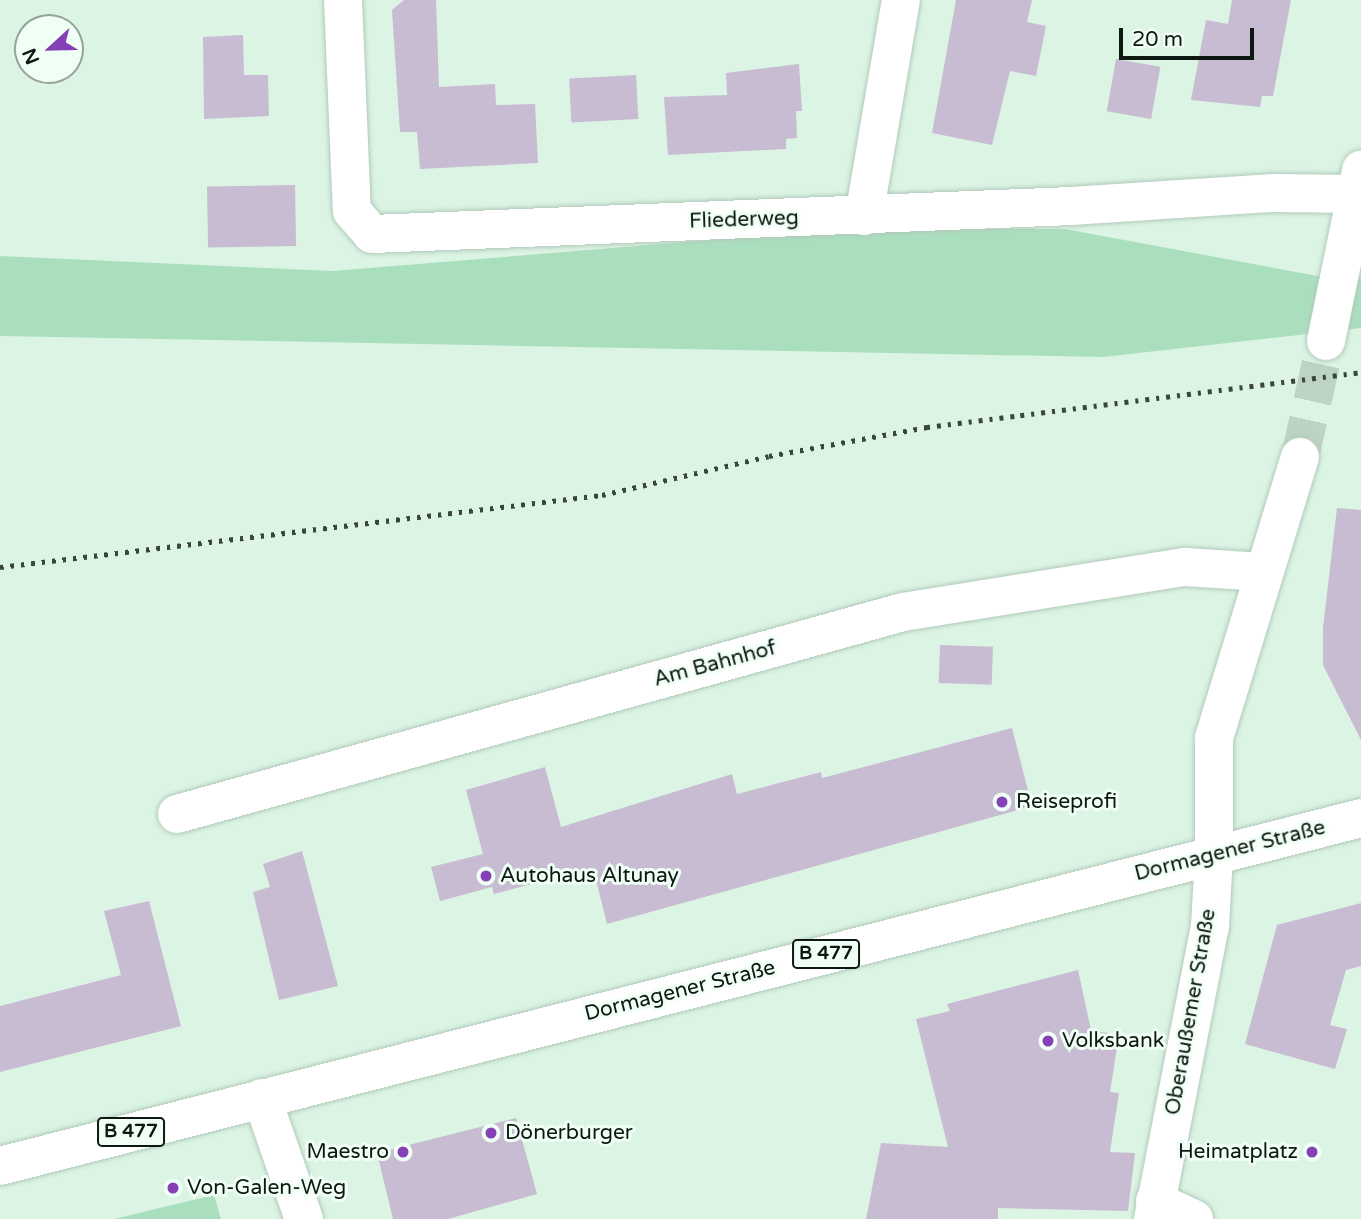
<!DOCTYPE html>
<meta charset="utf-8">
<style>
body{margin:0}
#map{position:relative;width:1361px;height:1219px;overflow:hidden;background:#dcf4e4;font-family:"Varela Round",sans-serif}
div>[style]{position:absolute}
.green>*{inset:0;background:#aadfbe}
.building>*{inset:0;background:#c7bcd2;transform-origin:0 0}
.secondary-tunnel>*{height:38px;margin-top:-19px;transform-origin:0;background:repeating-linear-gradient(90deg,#bdd3c4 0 38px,transparent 0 57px)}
.roads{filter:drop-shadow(0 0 2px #b2caba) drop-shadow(0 0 2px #b2caba)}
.minor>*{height:38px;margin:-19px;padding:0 19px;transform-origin:19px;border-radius:19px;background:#fff}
.secondary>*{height:38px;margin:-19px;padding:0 19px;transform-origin:19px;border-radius:19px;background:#fff}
.primary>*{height:38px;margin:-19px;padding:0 19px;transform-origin:19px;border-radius:19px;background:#fff}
.rail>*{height:5px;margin-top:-2.5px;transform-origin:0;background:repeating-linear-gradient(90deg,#39453d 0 3.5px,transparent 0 10.5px)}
.dots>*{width:19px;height:19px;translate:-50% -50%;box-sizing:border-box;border:4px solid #f0fff5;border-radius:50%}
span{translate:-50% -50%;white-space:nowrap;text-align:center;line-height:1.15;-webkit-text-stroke:6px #f0fff5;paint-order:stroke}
.shield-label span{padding:2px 5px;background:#f0fff5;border:2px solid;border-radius:5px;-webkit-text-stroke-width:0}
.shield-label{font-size:19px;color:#0e1711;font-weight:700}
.street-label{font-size:21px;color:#0e1711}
.poi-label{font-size:21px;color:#0e1711}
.left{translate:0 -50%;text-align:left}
.right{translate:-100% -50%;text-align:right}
.north{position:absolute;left:14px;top:14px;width:70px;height:70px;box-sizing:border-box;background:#f0fff5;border:2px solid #96a29a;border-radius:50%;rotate:248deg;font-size:19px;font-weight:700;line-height:28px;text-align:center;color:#0e1711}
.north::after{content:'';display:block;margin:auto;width:24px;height:32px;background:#8440b4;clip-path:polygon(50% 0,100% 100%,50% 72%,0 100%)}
.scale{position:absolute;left:1119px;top:28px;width:135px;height:32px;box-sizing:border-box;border:4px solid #0e1711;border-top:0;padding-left:9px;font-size:21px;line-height:24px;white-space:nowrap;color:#0e1711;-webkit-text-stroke:5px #f0fff5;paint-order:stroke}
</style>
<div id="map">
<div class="green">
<i style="clip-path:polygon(843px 229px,1065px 229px,1339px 280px,1361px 277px,1361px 328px,1103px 357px,0 336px,0 256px,333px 271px)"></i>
<i style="clip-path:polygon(214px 1195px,221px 1219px,114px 1219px)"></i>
</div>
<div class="building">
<i style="clip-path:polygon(404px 0,436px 0,439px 87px,495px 84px,496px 105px,535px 104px,538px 163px,420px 169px,417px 132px,400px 132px,392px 10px)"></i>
<i style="clip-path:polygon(956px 0,1032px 0,1027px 22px,1046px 26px,1036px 76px,1010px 71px,992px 145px,932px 133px)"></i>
<i style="clip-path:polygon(1232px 0,1291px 0,1273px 96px,1262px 96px,1260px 107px,1191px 100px,1206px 20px,1228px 24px)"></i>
<i style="clip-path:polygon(243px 35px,244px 75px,268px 75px,269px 116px,204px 119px,203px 37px)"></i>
<i style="left:1116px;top:59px;width:45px;height:53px;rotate:10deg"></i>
<i style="clip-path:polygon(799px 64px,802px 111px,796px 111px,797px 138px,786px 139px,786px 149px,668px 155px,664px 97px,727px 95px,726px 73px)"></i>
<i style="left:636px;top:75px;width:44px;height:67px;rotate:87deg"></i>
<i style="left:295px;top:185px;width:61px;height:88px;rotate:89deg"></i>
<i style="clip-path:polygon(1337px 508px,1361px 510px,1361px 740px,1323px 665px,1323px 628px)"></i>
<i style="left:940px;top:645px;width:53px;height:38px;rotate:2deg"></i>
<i style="clip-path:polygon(1012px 728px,1032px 806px,607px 924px,593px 868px,494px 894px,492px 887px,440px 901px,431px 867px,483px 854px,466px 790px,545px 767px,561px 827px,732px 774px,737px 794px,821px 772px,822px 778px)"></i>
<i style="clip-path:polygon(302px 851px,338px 986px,279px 1000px,253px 892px,270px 887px,263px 864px)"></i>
<i style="clip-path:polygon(149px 901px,181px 1026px,0 1072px,0 1006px,121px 975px,104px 911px)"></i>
<i style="clip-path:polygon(1361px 903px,1361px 966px,1346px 970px,1330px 1025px,1347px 1029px,1335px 1069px,1245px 1044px,1277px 925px)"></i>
<i style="clip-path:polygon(1078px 970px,1091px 1030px,1119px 1035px,1110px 1092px,1119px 1093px,1110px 1152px,1135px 1153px,1128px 1211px,998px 1208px,998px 1219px,866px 1219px,881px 1143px,948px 1147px,916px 1019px,950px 1011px,947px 1004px)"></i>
<i style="clip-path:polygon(516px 1118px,537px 1194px,448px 1219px,393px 1219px,377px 1153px)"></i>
</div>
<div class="secondary-tunnel">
<i style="left:1300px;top:457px;width:119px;rotate:-77.4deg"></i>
</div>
<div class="roads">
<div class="minor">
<i style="left:343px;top:0;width:211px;rotate:87.6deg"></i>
<i style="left:352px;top:211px;width:30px;rotate:49deg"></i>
<i style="left:372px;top:234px;width:700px;rotate:-2.29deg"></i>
<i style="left:1071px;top:206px;width:203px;rotate:-3.7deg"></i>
<i style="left:1274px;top:193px;width:87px;rotate:0.7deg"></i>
<i style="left:864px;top:216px;width:219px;rotate:-80.3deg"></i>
<i style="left:177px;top:814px;width:754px;rotate:-15.55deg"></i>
<i style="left:903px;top:612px;width:286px;rotate:-9.1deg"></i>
<i style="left:1185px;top:567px;width:78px;rotate:3.7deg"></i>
<i style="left:262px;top:1098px;width:128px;rotate:70.9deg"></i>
<i style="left:1155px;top:1201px;width:43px;rotate:24.8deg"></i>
<i style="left:1153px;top:1219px;width:298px;rotate:-79deg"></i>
<i style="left:1210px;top:927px;width:73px;rotate:-86.9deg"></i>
</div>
<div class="secondary">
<i style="left:1326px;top:341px;width:175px;rotate:-78.4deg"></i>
<i style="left:1214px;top:854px;width:116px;rotate:-90deg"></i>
<i style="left:1214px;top:738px;width:294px;rotate:-73deg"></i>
</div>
<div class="primary">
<i style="left:0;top:1166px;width:1405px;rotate:-14.34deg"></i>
</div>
</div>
<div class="rail">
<i style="left:0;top:567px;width:606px;rotate:-6.82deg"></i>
<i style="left:602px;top:495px;width:171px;rotate:-13.1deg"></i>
<i style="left:769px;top:456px;width:161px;rotate:-10.4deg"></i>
<i style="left:927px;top:427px;width:437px;rotate:-7.2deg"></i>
</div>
<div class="dots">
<i style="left:1002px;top:802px;background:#8440b4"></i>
<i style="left:486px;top:876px;background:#8440b4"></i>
<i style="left:1048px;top:1041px;background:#8440b4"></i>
<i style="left:491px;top:1133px;background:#8440b4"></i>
<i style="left:403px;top:1152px;background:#8440b4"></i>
<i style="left:1312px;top:1152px;background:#8440b4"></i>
<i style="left:173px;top:1188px;background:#8440b4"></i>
</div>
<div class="shield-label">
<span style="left:826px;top:954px">B 477</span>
<span style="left:131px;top:1132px">B 477</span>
</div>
<div class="street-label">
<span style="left:744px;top:220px;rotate:-2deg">Fliederweg</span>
<span style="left:715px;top:664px;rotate:-15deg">Am Bahnhof</span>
<span style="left:1230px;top:851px;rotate:-14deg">Dormagener Straße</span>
<span style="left:680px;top:991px;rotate:-14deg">Dormagener Straße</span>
<span style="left:1191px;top:1012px;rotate:-80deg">Oberaußemer Straße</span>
</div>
<div class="poi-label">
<span class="left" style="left:1016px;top:802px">Reiseprofi</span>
<span class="left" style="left:500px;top:876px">Autohaus Altunay</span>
<span class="left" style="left:1062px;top:1041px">Volksbank</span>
<span class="left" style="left:505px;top:1133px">Dönerburger</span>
<span class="right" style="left:389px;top:1152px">Maestro</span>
<span class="right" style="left:1298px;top:1152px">Heimatplatz</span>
<span class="left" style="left:187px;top:1188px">Von-Galen-Weg</span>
</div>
<div class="north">N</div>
<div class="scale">20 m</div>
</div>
